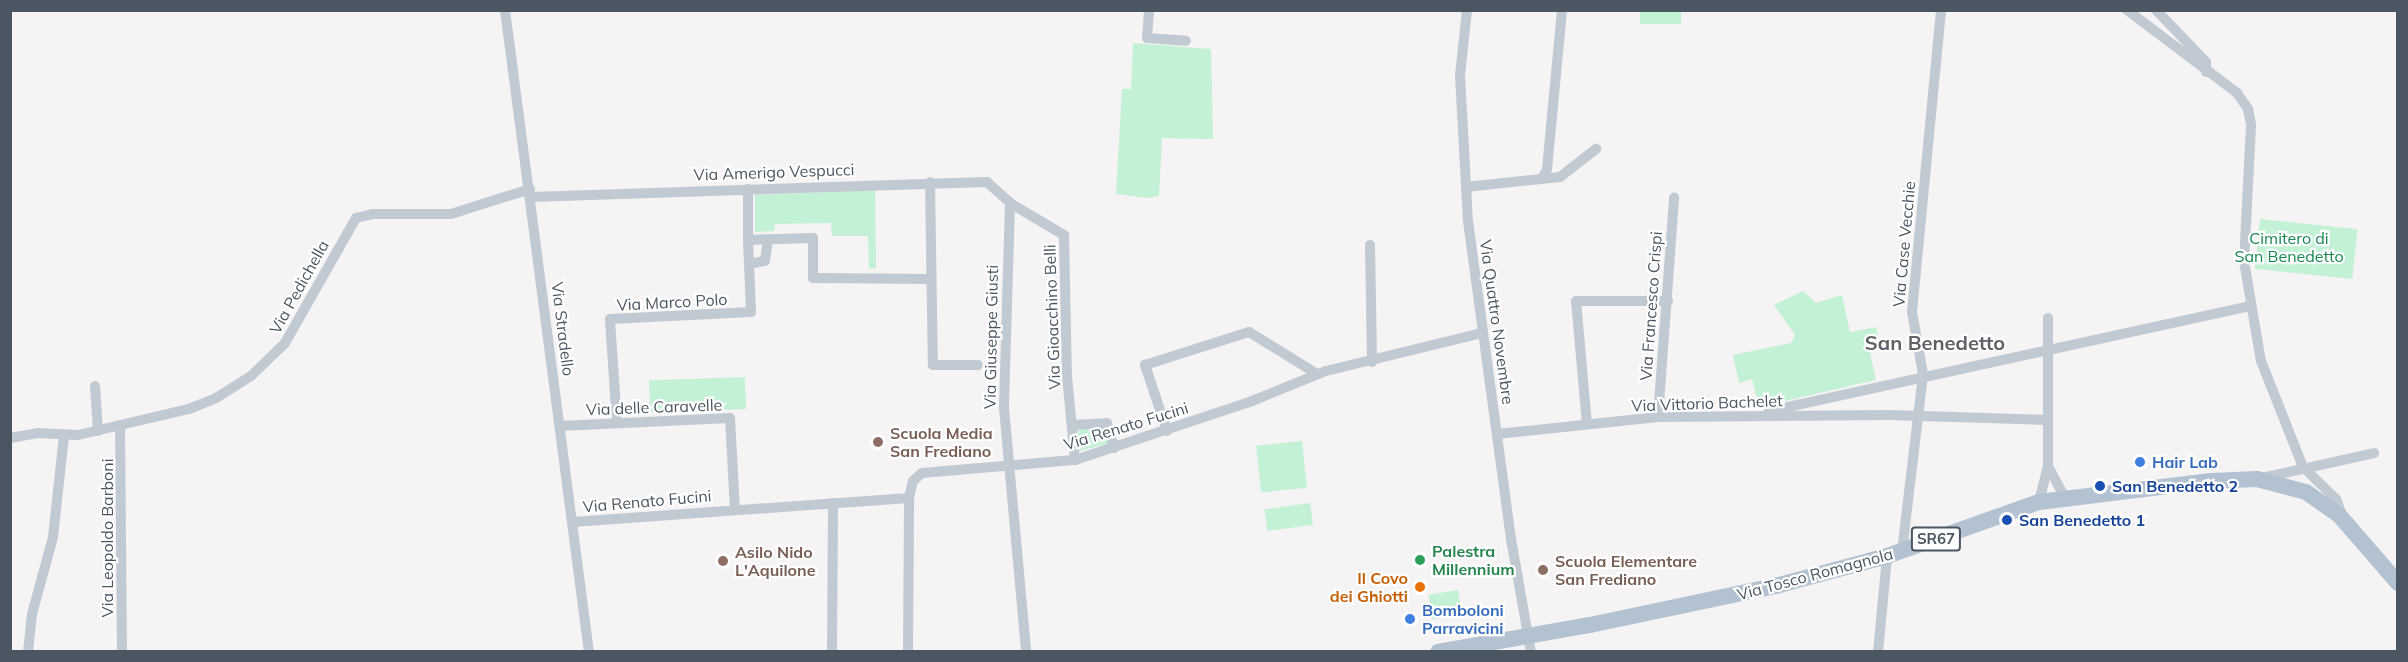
<!DOCTYPE html>
<style>
body{margin:0}
#map{position:relative;width:2408px;height:662px;overflow:hidden;background:#f5f3f3;font-family:Mulish,sans-serif}
div>[style]{position:absolute}
.green>*{inset:0;background:#c3f1d5;transform-origin:0 0}
.street>*{height:10px;margin:-5px;padding:0 5px;transform-origin:5px;border-radius:5px;background:#c1cad2}
.primary>*{height:16px;margin:-8px;padding:0 8px;transform-origin:8px;border-radius:8px;background:#b3c2d1}
.dots>*{width:16px;height:16px;translate:-50% -50%;box-sizing:border-box;border:3px solid #fff;border-radius:50%}
span{translate:-50% -50%;white-space:nowrap;text-align:center;line-height:1.15;-webkit-text-stroke:4.5px #fff;paint-order:stroke}
.shield-label span{padding:2px 4px;background:#fff;border:2px solid;border-radius:4px;-webkit-text-stroke-width:0}
.shield-label{font-size:15px;color:#4a5661;font-weight:700}
.street-label{font-size:16px;color:#4a5661}
.park-label{font-size:16px;color:#17864f}
.education-label{font-size:16px;color:#785e54;font-weight:700}
.left{translate:0 -50%;text-align:left}
.shop-label{font-size:16px;color:#366cbe;font-weight:700}
.transit-label{font-size:16px;color:#164399;font-weight:700}
.leisure-label{font-size:16px;color:#27864d;font-weight:700}
.food-label{font-size:16px;color:#c56008;font-weight:700}
.right{translate:-100% -50%;text-align:right}
.quarter-label{font-size:20px;color:#5f6368;font-weight:700}
.frame{position:absolute;inset:0;border:12px solid #4a5661;pointer-events:none}
</style>
<div id="map">
<div class="green">
<i style="left:1640px;top:11px;width:41px;height:13px"></i>
<i style="clip-path:polygon(1133px 43px,1211px 49px,1213px 139px,1162px 138px,1159px 196px,1148px 198px,1116px 194px,1122px 89px,1131px 89px)"></i>
<i style="clip-path:polygon(875px 190px,876px 268px,869px 269px,868px 236px,832px 236px,831px 223px,775px 224px,774px 231px,755px 232px,755px 195px)"></i>
<i style="left:2260px;top:219px;width:98px;height:50px;rotate:6deg"></i>
<i style="clip-path:polygon(1803px 291px,1816px 303px,1842px 295px,1850px 332px,1876px 327px,1881px 349px,1870px 353px,1876px 380px,1759px 407px,1752px 379px,1739px 383px,1733px 355px,1791px 343px,1795px 335px,1774px 305px)"></i>
<i style="left:745px;top:377px;width:32px;height:96px;rotate:88deg"></i>
<i style="clip-path:polygon(1105px 426px,1110px 443px,1079px 451px,1078px 428px)"></i>
<i style="left:1302px;top:441px;width:47px;height:46px;rotate:84deg"></i>
<i style="left:1310px;top:503px;width:22px;height:46px;rotate:82deg"></i>
<i style="left:1458px;top:590px;width:25px;height:30px;rotate:81deg"></i>
</div>
<div class="street">
<i style="left:505px;top:10px;width:647px;rotate:82.55deg"></i>
<i style="left:1149px;top:10px;width:28px;rotate:94deg"></i>
<i style="left:1147px;top:38px;width:39px;rotate:4deg"></i>
<i style="left:1467px;top:10px;width:65px;rotate:96.1deg"></i>
<i style="left:1460px;top:75px;width:146px;rotate:86.9deg"></i>
<i style="left:1468px;top:221px;width:321px;rotate:82.3deg"></i>
<i style="left:1511px;top:539px;width:115px;rotate:80deg"></i>
<i style="left:2127px;top:10px;width:138px;rotate:37deg"></i>
<i style="left:2237px;top:93px;width:19px;rotate:55deg"></i>
<i style="left:2248px;top:109px;width:16px;rotate:79deg"></i>
<i style="left:2251px;top:125px;width:136px;rotate:92.9deg"></i>
<i style="left:2244px;top:261px;width:101px;rotate:80.4deg"></i>
<i style="left:2261px;top:361px;width:114px;rotate:68.4deg"></i>
<i style="left:2303px;top:467px;width:46px;rotate:44.1deg"></i>
<i style="left:2336px;top:499px;width:19px;rotate:69deg"></i>
<i style="left:2156px;top:10px;width:72px;rotate:46.1deg"></i>
<i style="left:2206px;top:62px;width:10px;rotate:90deg"></i>
<i style="left:1542px;top:179px;width:11px;rotate:-63deg"></i>
<i style="left:1547px;top:169px;width:160px;rotate:-84.6deg"></i>
<i style="left:930px;top:182px;width:183px;rotate:89.1deg"></i>
<i style="left:933px;top:365px;width:45px"></i>
<i style="left:1466px;top:187px;width:95px;rotate:-6.1deg"></i>
<i style="left:1560px;top:177px;width:46px;rotate:-37.9deg"></i>
<i style="left:748px;top:189px;width:51px;rotate:90deg"></i>
<i style="left:748px;top:240px;width:65px;rotate:-1.8deg"></i>
<i style="left:813px;top:238px;width:40px;rotate:90deg"></i>
<i style="left:813px;top:278px;width:118px;rotate:0.5deg"></i>
<i style="left:531px;top:197px;width:456px;rotate:-1.9deg"></i>
<i style="left:987px;top:182px;width:31px;rotate:42deg"></i>
<i style="left:1010px;top:203px;width:63px;rotate:30.7deg"></i>
<i style="left:1064px;top:235px;width:141px;rotate:88.8deg"></i>
<i style="left:1067px;top:376px;width:84px;rotate:84.6deg"></i>
<i style="left:1010px;top:203px;width:205px;rotate:91.7deg"></i>
<i style="left:1004px;top:408px;width:245px;rotate:84.8deg"></i>
<i style="left:1370px;top:245px;width:117px;rotate:89deg"></i>
<i style="left:749px;top:264px;width:16px;rotate:-11deg"></i>
<i style="left:765px;top:261px;width:22px;rotate:-82deg"></i>
<i style="left:95px;top:386px;width:45px;rotate:86.2deg"></i>
<i style="left:1769px;top:411px;width:492px;rotate:-12.3deg"></i>
<i style="left:1658px;top:417px;width:220px;rotate:-85.8deg"></i>
<i style="left:617px;top:423px;width:104px;rotate:-93.9deg"></i>
<i style="left:610px;top:319px;width:141px;rotate:-2.8deg"></i>
<i style="left:751px;top:312px;width:72px;rotate:-92.4deg"></i>
<i style="left:1587px;top:424px;width:123px;rotate:-95.1deg"></i>
<i style="left:1576px;top:301px;width:92px"></i>
<i style="left:120px;top:425px;width:227px;rotate:89.5deg"></i>
<i style="left:1072px;top:425px;width:35px;rotate:-3deg"></i>
<i style="left:1107px;top:423px;width:26px;rotate:74deg"></i>
<i style="left:560px;top:426px;width:170px;rotate:-2.7deg"></i>
<i style="left:730px;top:418px;width:91px;rotate:86.9deg"></i>
<i style="left:1167px;top:431px;width:70px;rotate:-108.4deg"></i>
<i style="left:1145px;top:365px;width:109px;rotate:-17.6deg"></i>
<i style="left:1249px;top:332px;width:80px;rotate:31.7deg"></i>
<i style="left:1497px;top:434px;width:162px;rotate:-6deg"></i>
<i style="left:1658px;top:417px;width:230px;rotate:-0.5deg"></i>
<i style="left:1888px;top:415px;width:159px;rotate:1.8deg"></i>
<i style="left:10px;top:438px;width:28px;rotate:-10deg"></i>
<i style="left:38px;top:433px;width:40px;rotate:2.9deg"></i>
<i style="left:78px;top:435px;width:114px;rotate:-13.2deg"></i>
<i style="left:189px;top:409px;width:29px;rotate:-22deg"></i>
<i style="left:216px;top:398px;width:41px;rotate:-32.2deg"></i>
<i style="left:251px;top:376px;width:47px;rotate:-44.1deg"></i>
<i style="left:285px;top:343px;width:144px;rotate:-60.4deg"></i>
<i style="left:356px;top:218px;width:18px;rotate:-13deg"></i>
<i style="left:374px;top:214px;width:77px"></i>
<i style="left:451px;top:214px;width:83px;rotate:-17.6deg"></i>
<i style="left:2048px;top:466px;width:148px;rotate:-90deg"></i>
<i style="left:2257px;top:479px;width:120px;rotate:-12.5deg"></i>
<i style="left:2039px;top:502px;width:37px;rotate:-76deg"></i>
<i style="left:2048px;top:466px;width:36px;rotate:62deg"></i>
<i style="left:573px;top:522px;width:337px;rotate:-4.1deg"></i>
<i style="left:909px;top:498px;width:17px;rotate:-77deg"></i>
<i style="left:913px;top:481px;width:12px;rotate:-42deg"></i>
<i style="left:922px;top:473px;width:154px;rotate:-4.9deg"></i>
<i style="left:1075px;top:460px;width:187px;rotate:-18.4deg"></i>
<i style="left:1252px;top:401px;width:80px;rotate:-22.1deg"></i>
<i style="left:1326px;top:371px;width:161px;rotate:-13.7deg"></i>
<i style="left:1902px;top:551px;width:178px;rotate:-83.2deg"></i>
<i style="left:1923px;top:374px;width:63px;rotate:-100.1deg"></i>
<i style="left:1912px;top:312px;width:303px;rotate:-84.5deg"></i>
<i style="left:28px;top:652px;width:38px;rotate:-84deg"></i>
<i style="left:32px;top:614px;width:80px;rotate:-74.7deg"></i>
<i style="left:53px;top:537px;width:102px;rotate:-83.8deg"></i>
<i style="left:832px;top:652px;width:149px;rotate:-89.6deg"></i>
<i style="left:908px;top:652px;width:154px;rotate:-89.6deg"></i>
<i style="left:1878px;top:652px;width:96px;rotate:-84.6deg"></i>
</div>
<div class="primary">
<i style="left:1438px;top:652px;width:154px;rotate:-10.1deg"></i>
<i style="left:1590px;top:625px;width:193px;rotate:-11.9deg"></i>
<i style="left:1779px;top:585px;width:112px;rotate:-15deg"></i>
<i style="left:1887px;top:556px;width:161px;rotate:-19.6deg"></i>
<i style="left:2039px;top:502px;width:173px;rotate:-7deg"></i>
<i style="left:2211px;top:481px;width:46px;rotate:-2.5deg"></i>
<i style="left:2257px;top:479px;width:51px;rotate:14.9deg"></i>
<i style="left:2306px;top:492px;width:40px;rotate:34.9deg"></i>
<i style="left:2339px;top:515px;width:90px;rotate:49.1deg"></i>
</div>
<div class="dots">
<i style="left:878px;top:442px;background:#8d6e63"></i>
<i style="left:2140px;top:462px;background:#3f7fe0"></i>
<i style="left:2100px;top:486px;background:#1a4fb4"></i>
<i style="left:2007px;top:520px;background:#1a4fb4"></i>
<i style="left:1420px;top:560px;background:#2e9e5b"></i>
<i style="left:723px;top:561px;background:#8d6e63"></i>
<i style="left:1543px;top:570px;background:#8d6e63"></i>
<i style="left:1420px;top:587px;background:#e8710a"></i>
<i style="left:1410px;top:619px;background:#3f7fe0"></i>
</div>
<div class="shield-label">
<span style="left:1936px;top:539px">SR67</span>
</div>
<div class="street-label">
<span style="left:774px;top:172px;rotate:-2deg">Via Amerigo Vespucci</span>
<span style="left:1904px;top:244px;rotate:-85deg">Via Case Vecchie</span>
<span style="left:299px;top:287px;rotate:-61deg">Via Pedichella</span>
<span style="left:672px;top:302px;rotate:-3deg">Via Marco Polo</span>
<span style="left:1651px;top:306px;rotate:-86deg">Via Francesco Crispi</span>
<span style="left:1052px;top:317px;rotate:-92deg">Via Gioacchino Belli</span>
<span style="left:1497px;top:322px;rotate:82deg">Via Quattro Novembre</span>
<span style="left:563px;top:329px;rotate:83deg">Via Stradello</span>
<span style="left:991px;top:337px;rotate:-89deg">Via Giuseppe Giusti</span>
<span style="left:1707px;top:403px;rotate:-2deg">Via Vittorio Bachelet</span>
<span style="left:654px;top:407px;rotate:-2deg">Via delle Caravelle</span>
<span style="left:1126px;top:426px;rotate:-17deg">Via Renato Fucini</span>
<span style="left:647px;top:501px;rotate:-5deg">Via Renato Fucini</span>
<span style="left:107px;top:538px;rotate:-90deg">Via Leopoldo Barboni</span>
<span style="left:1815px;top:574px;rotate:-15deg">Via Tosco Romagnola</span>
</div>
<div class="park-label">
<span style="left:2289px;top:247px">Cimitero di<br>San Benedetto</span>
</div>
<div class="education-label">
<span class="left" style="left:890px;top:442px">Scuola Media<br>San Frediano</span>
<span class="left" style="left:735px;top:561px">Asilo Nido<br>L'Aquilone</span>
<span class="left" style="left:1555px;top:570px">Scuola Elementare<br>San Frediano</span>
</div>
<div class="shop-label">
<span class="left" style="left:2152px;top:462px">Hair Lab</span>
<span class="left" style="left:1422px;top:619px">Bomboloni<br>Parravicini</span>
</div>
<div class="transit-label">
<span class="left" style="left:2112px;top:486px">San Benedetto 2</span>
<span class="left" style="left:2019px;top:520px">San Benedetto 1</span>
</div>
<div class="leisure-label">
<span class="left" style="left:1432px;top:560px">Palestra<br>Millennium</span>
</div>
<div class="food-label">
<span class="right" style="left:1408px;top:587px">Il Covo<br>dei Ghiotti</span>
</div>
<div class="quarter-label">
<span style="left:1935px;top:342px">San Benedetto</span>
</div>
<div class="frame"></div>
</div>
